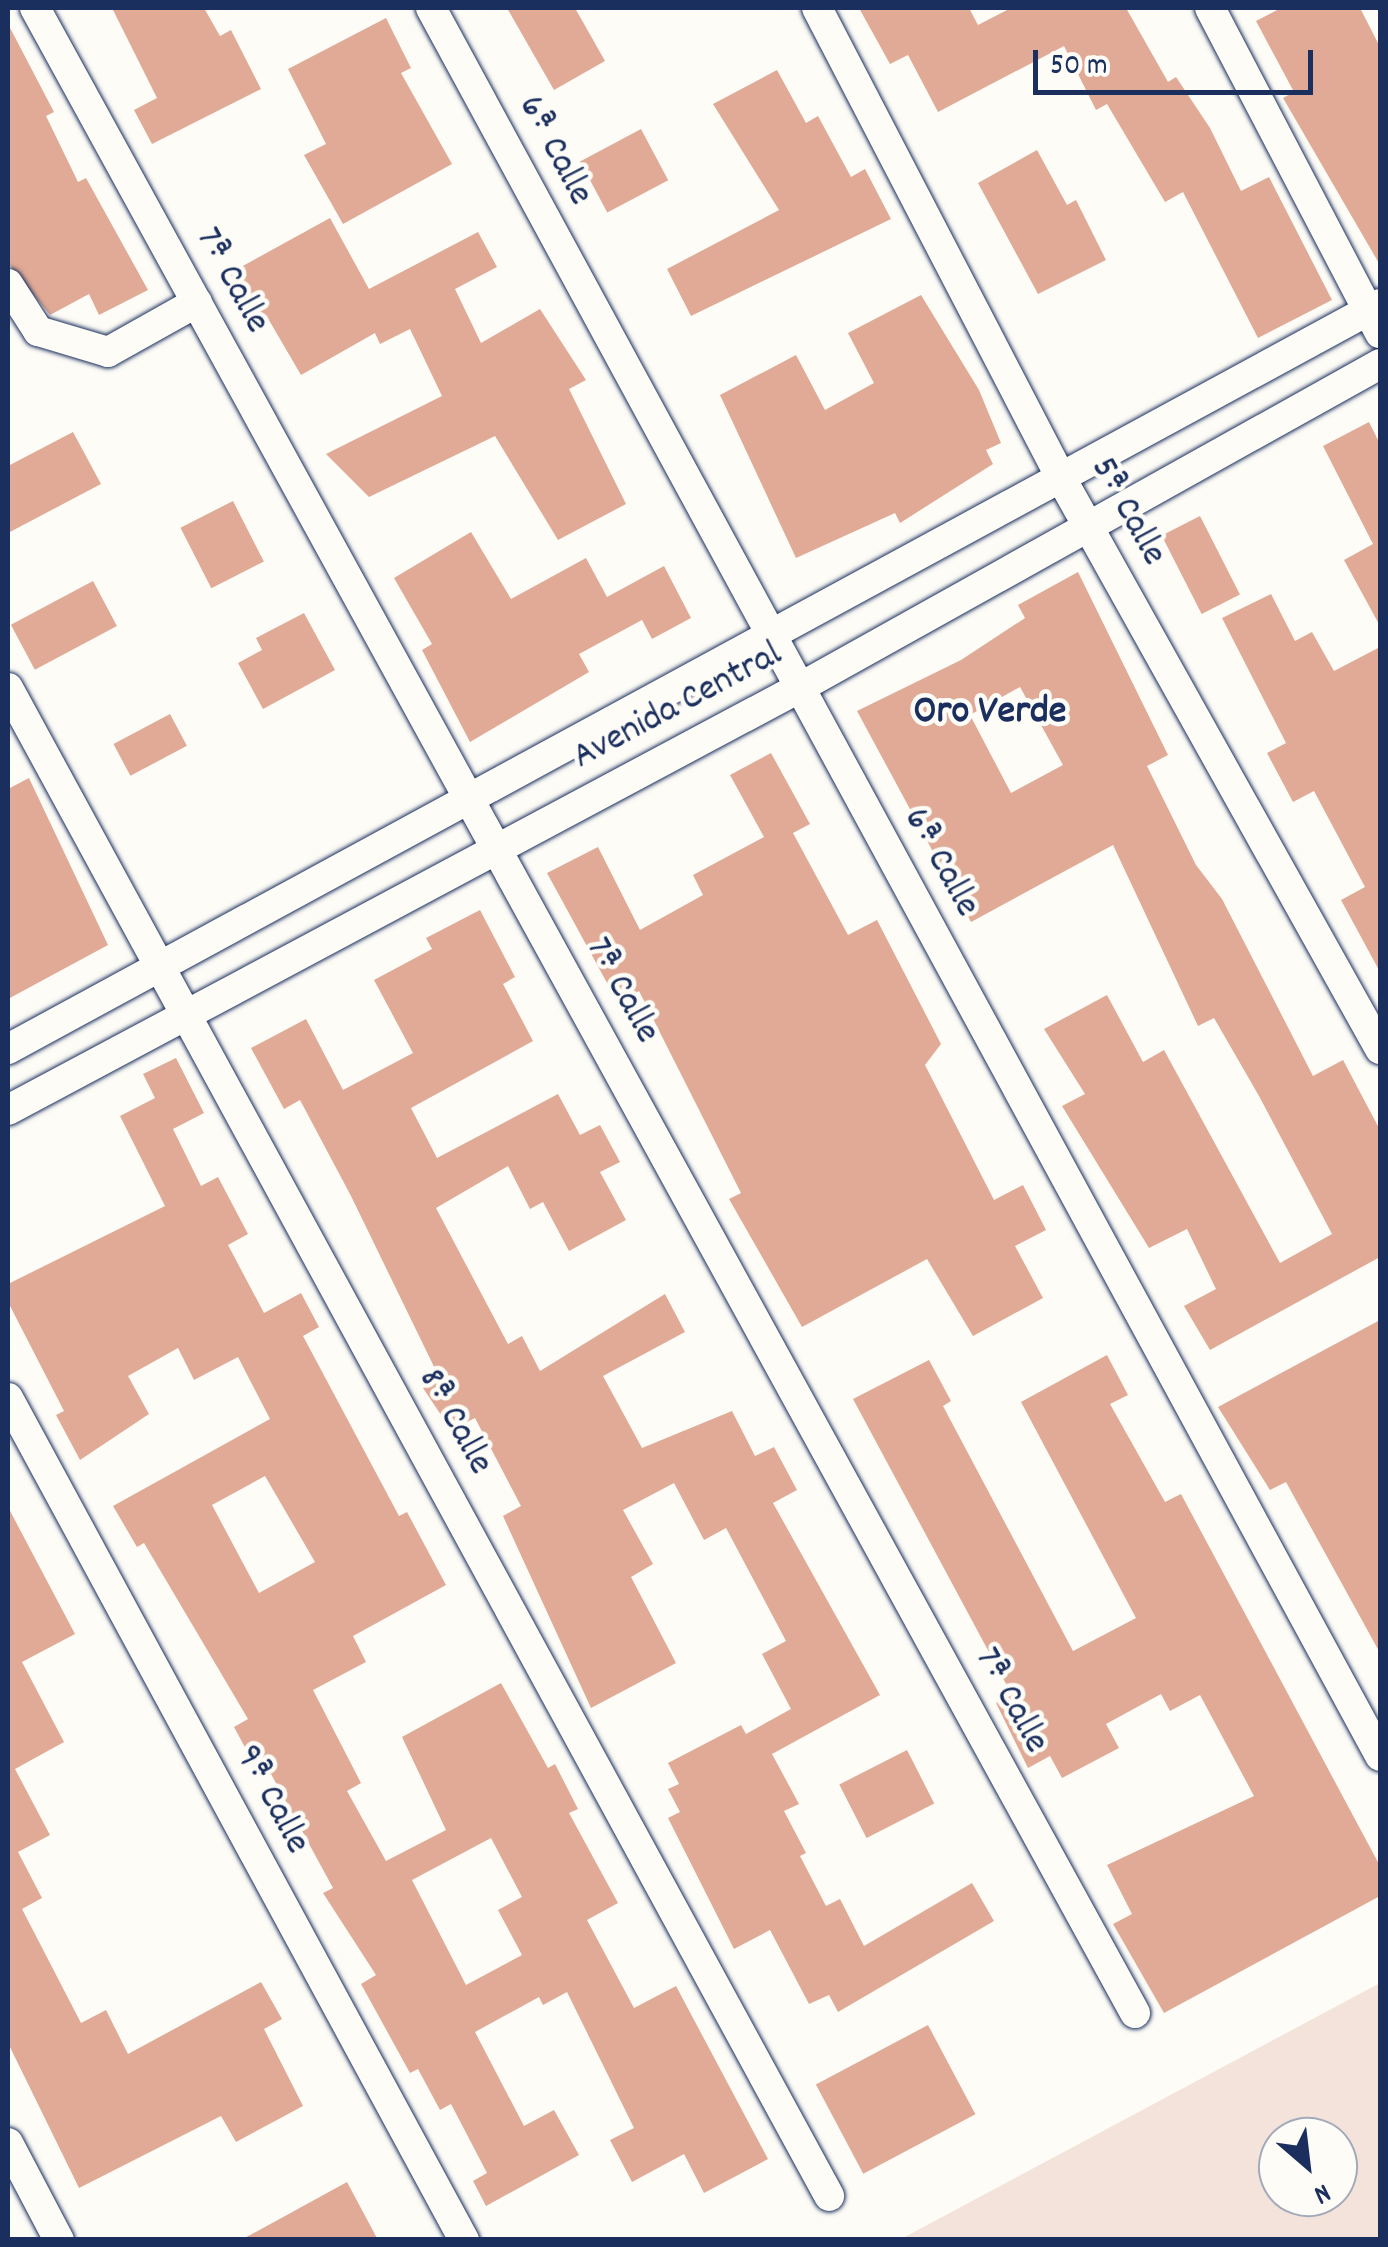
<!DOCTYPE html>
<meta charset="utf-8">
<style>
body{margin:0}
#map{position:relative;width:1388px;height:2247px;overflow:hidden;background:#fdfcf7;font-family:Dekko,sans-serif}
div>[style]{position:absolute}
.built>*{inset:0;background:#f4e3da}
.building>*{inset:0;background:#e0aa96;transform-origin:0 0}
.roads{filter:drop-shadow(0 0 2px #1b2f5e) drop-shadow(0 0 2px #1b2f5e)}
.street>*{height:30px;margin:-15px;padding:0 15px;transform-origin:15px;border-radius:15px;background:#fdfcf7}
span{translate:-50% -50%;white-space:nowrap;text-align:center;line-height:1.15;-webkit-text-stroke:9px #fdfcf7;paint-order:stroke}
.street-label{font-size:38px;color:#1b2f5e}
.neighbourhood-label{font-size:40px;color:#1b2f5e;font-weight:700}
.frame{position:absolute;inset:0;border:10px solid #1b2f5e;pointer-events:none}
.north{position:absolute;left:1258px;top:2117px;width:100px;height:100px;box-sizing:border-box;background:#fdfcf7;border:2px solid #a3aaba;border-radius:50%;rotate:152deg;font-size:28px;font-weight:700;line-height:40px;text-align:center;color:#1b2f5e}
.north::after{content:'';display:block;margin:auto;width:35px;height:45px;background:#1b2f5e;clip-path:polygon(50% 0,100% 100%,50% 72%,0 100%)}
.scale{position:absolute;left:1033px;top:50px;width:280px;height:45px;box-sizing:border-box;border:5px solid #1b2f5e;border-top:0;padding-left:12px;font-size:30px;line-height:35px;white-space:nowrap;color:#1b2f5e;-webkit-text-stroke:8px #fdfcf7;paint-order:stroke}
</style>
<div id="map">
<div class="built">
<i style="clip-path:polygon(evenodd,1380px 1983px,1380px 2239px,901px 2239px,1380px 1983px,1278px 2137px,1338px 2137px,1338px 2197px,1278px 2197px,1278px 2137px)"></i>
</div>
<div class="building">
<i style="clip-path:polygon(112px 8px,204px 8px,220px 36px,231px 30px,261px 89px,152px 144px,134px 110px,157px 98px)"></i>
<i style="clip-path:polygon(507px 8px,575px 8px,605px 61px,554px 90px)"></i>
<i style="clip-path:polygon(859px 8px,969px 8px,978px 25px,1011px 8px,1126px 8px,1168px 82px,1176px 77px,1210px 128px,1241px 191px,1269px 177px,1332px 300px,1258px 338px,1183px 192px,1165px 202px,1107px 104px,1096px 110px,1064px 46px,938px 112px,908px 55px,890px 64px)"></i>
<i style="clip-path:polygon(1281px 8px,1360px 8px,1380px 47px,1380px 265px,1283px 98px,1294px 92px,1256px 21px)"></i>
<i style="clip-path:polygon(386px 18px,411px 68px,401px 73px,452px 164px,343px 224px,304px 155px,326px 144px,288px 69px)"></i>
<i style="clip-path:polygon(8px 24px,54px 112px,46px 116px,78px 182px,86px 178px,148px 290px,99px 315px,89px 294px,50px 315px,8px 263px)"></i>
<i style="clip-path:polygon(777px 70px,806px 123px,818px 116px,851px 177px,865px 169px,891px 219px,691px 316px,667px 269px,779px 210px,713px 104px)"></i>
<i style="left:641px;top:129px;width:58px;height:69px;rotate:62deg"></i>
<i style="clip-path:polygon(1037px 150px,1067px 205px,1076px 200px,1106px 260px,1038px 294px,978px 183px)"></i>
<i style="clip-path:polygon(330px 218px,369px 289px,478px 232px,497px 267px,455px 289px,481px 343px,540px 309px,586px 380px,569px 389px,626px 504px,558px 540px,495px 436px,369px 497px,326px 454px,442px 396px,410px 329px,380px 344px,375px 333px,301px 375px,266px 315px,256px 320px,230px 273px)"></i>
<i style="clip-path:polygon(921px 295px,979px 390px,1001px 443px,986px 450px,993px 464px,900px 523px,895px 513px,796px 558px,720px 395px,796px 355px,825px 410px,874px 383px,848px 333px)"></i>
<i style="clip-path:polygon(1369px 422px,1380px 444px,1380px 626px,1344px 560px,1373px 544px,1323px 446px)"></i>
<i style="clip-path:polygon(73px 432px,101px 484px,8px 533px,8px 466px)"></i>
<i style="left:233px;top:501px;width:68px;height:59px;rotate:63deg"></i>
<i style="left:1200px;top:516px;width:88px;height:43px;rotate:63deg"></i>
<i style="clip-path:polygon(471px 532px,511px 599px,586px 558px,607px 597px,664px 566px,691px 618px,652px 639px,642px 620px,579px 654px,589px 672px,470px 742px,422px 650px,432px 644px,394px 578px)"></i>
<i style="clip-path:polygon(evenodd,1078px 572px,1168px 755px,1147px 766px,1196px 865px,1222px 899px,1313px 1076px,1343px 1060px,1380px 1130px,1380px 1257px,1210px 1350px,1184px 1306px,1216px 1289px,1187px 1229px,1149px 1248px,1062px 1106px,1085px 1094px,1044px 1029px,1107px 995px,1143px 1062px,1164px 1050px,1280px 1263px,1332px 1234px,1259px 1096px,1214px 1018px,1198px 1026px,1113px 845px,971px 922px,857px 711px,961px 660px,1025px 618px,1018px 605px,1078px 572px,1020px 687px,1063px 765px,1011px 793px,970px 715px,1020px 687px)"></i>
<i style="left:93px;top:581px;width:51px;height:93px;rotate:62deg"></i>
<i style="clip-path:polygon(1271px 594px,1295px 641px,1312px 632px,1334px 671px,1380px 647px,1380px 972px,1341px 900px,1365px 887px,1314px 791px,1293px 802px,1267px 753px,1286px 743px,1222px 618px)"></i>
<i style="clip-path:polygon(304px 613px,335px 670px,263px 709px,238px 663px,262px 650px,256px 638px)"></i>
<i style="left:170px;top:714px;width:36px;height:64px;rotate:62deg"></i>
<i style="clip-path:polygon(771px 753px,810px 824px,793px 833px,848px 935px,877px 920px,941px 1044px,925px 1065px,994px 1200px,1023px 1185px,1046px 1230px,1015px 1246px,1043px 1298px,973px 1336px,927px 1259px,802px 1327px,729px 1199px,741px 1193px,639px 991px,618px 1003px,547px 873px,598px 847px,640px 930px,703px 895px,693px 875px,764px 837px,730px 775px)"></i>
<i style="clip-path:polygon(29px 778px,108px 945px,8px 999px,8px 789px)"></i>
<i style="clip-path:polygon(480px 910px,515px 977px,503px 984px,533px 1041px,411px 1108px,437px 1158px,558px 1094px,580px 1135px,600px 1125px,620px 1162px,600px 1172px,626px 1220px,569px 1251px,543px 1202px,530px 1209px,508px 1166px,436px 1208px,508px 1344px,522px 1336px,540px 1371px,665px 1294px,685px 1332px,603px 1376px,642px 1448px,732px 1411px,755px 1456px,774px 1447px,797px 1490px,773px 1503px,880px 1695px,772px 1754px,799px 1804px,784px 1811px,806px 1853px,800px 1856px,826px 1906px,840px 1899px,864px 1946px,972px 1883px,994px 1921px,838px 2012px,829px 1995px,809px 2004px,770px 1930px,734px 1949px,668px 1818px,680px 1812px,668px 1789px,679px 1784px,668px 1763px,741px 1725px,746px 1734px,791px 1709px,762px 1654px,786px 1641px,726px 1528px,704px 1540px,674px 1483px,623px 1510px,653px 1564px,631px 1577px,676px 1663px,591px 1708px,503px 1516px,521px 1506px,475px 1418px,451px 1430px,423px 1388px,440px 1379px,351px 1196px,300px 1100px,284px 1109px,251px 1048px,306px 1019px,343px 1090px,413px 1053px,374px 980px,432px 949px,426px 938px)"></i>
<i style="clip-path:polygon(evenodd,176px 1058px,204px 1113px,173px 1129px,201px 1186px,218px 1177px,248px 1234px,228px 1245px,264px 1313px,301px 1293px,319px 1327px,303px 1336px,399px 1516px,407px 1512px,446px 1585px,353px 1636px,366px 1662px,313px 1690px,361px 1783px,347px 1791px,386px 1861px,446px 1830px,402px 1737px,501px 1683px,548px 1768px,555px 1764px,578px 1809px,569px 1813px,618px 1903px,587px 1920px,634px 2008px,676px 1986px,768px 2159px,704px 2193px,684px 2154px,632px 2182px,610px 2140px,634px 2128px,567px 1992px,543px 2005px,539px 1997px,475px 2032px,524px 2126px,554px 2110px,579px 2155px,486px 2206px,473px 2181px,487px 2173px,451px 2104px,440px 2110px,418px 2069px,410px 2073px,361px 1984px,376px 1975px,323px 1893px,333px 1888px,271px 1774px,262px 1779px,234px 1727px,248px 1719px,144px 1543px,137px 1547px,113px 1506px,270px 1419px,238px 1357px,194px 1380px,178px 1348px,128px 1376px,149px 1414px,80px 1460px,56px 1415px,64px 1411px,8px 1302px,8px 1284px,165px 1206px,120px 1116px,155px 1098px,143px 1074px,176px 1058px,265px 1476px,315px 1562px,259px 1593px,212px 1505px,265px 1476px,176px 1058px,491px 1838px,522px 1897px,498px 1910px,522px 1955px,466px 1985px,412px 1880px,491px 1838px)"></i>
<i style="clip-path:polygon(1380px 1320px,1380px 1653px,1286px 1482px,1270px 1490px,1218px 1407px)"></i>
<i style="clip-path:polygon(1107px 1355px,1128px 1395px,1110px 1404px,1165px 1502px,1181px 1494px,1380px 1866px,1380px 1896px,1164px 2013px,1113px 1924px,1132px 1914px,1107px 1865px,1254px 1796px,1200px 1695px,1170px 1711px,1161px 1694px,1106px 1724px,1119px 1748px,1062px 1778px,1050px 1756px,1028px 1768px,996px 1703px,1012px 1695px,853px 1399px,929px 1360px,951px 1401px,943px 1406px,1073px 1651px,1136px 1618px,1021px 1402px)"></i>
<i style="clip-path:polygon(8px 1507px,75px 1634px,22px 1662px,64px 1742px,15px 1769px,50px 1835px,18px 1852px,42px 1898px,22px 1909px,81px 2023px,106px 2010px,128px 2054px,261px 1982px,282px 2019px,264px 2029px,303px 2106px,236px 2142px,221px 2116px,79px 2188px,8px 2043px)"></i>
<i style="left:907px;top:1750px;width:60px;height:76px;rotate:63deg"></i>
<i style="left:928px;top:2025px;width:101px;height:127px;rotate:62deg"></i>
<i style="clip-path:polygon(347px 2182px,378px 2240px,241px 2240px,296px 2210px)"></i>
</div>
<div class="roads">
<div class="street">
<i style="left:35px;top:8px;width:2287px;rotate:61.25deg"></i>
<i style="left:431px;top:8px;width:1989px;rotate:61.5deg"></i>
<i style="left:817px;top:8px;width:530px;rotate:62.56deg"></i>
<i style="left:1061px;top:478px;width:654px;rotate:60.81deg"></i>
<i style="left:1210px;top:8px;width:367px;rotate:62.4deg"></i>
<i style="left:8px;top:284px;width:56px;rotate:57.4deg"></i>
<i style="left:38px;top:331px;width:73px;rotate:16.7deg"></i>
<i style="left:108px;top:352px;width:102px;rotate:-29.3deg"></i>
<i style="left:8px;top:688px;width:1717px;rotate:61.43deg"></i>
<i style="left:8px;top:1049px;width:1561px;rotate:-28.5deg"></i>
<i style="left:8px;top:1110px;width:897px;rotate:-28.08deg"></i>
<i style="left:799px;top:688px;width:665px;rotate:-29.15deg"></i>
<i style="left:8px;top:1398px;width:958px;rotate:61.56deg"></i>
<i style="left:8px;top:2143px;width:110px;rotate:62.3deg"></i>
</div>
</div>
<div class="street-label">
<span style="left:554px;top:151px;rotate:62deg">6ª Calle</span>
<span style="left:231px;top:281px;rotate:61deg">7ª Calle</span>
<span style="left:1127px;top:512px;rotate:61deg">5ª Calle</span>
<span style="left:678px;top:707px;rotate:-28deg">Avenida Central</span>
<span style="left:940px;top:863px;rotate:61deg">6ª Calle</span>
<span style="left:621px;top:991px;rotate:61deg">7ª Calle</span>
<span style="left:454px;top:1422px;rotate:61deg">8ª Calle</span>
<span style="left:1010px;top:1701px;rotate:61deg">7ª Calle</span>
<span style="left:271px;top:1800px;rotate:62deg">9ª Calle</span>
</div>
<div class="neighbourhood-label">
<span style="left:990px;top:714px">Oro Verde</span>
</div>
<div class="frame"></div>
<div class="north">N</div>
<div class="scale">50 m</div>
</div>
